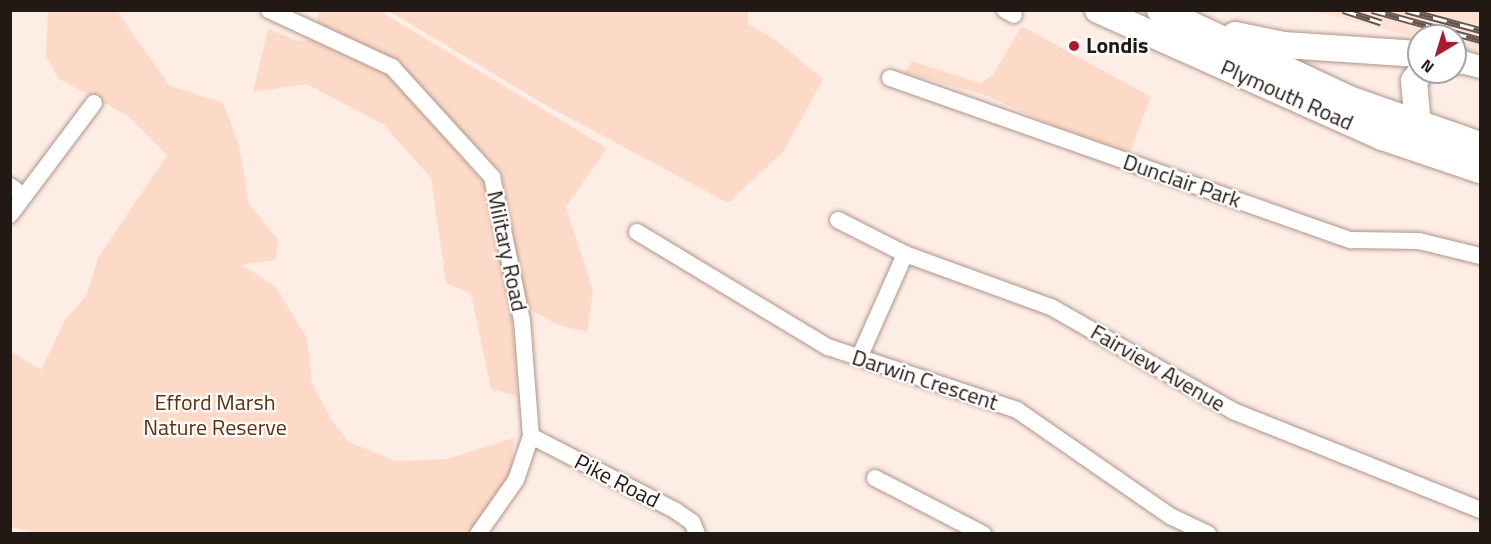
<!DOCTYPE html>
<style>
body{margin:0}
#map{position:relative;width:1491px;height:544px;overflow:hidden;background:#feede5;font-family:"Titillium Web",sans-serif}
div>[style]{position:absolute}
.built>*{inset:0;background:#ffe2d4}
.green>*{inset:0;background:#fddac8}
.roads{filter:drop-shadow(0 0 2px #af9588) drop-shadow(0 0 2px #af9588)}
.street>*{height:16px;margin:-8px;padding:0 8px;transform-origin:8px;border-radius:8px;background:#fff}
.secondary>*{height:22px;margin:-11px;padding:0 11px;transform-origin:11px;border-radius:11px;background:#fff}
.primary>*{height:26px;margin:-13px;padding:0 13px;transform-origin:13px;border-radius:13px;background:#fff}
.rail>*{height:7px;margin-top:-3.5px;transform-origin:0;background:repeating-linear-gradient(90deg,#fff 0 14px,#615650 0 28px);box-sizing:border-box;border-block:2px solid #615650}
.dots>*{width:16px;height:16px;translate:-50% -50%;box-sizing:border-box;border:3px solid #fff;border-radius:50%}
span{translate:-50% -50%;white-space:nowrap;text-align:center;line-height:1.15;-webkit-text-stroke:4.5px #fff;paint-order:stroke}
.poi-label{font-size:22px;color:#221914;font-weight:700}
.left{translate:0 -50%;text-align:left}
.street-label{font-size:22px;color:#221914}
.park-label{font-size:22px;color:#602f11}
.frame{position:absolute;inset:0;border:12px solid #221914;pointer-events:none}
.north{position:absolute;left:1407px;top:24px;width:60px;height:60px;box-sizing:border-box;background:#fff;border:2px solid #a7a3a1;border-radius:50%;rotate:218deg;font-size:16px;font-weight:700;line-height:24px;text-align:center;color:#221914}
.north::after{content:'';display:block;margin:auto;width:21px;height:27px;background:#ac182e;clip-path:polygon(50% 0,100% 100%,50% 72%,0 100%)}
</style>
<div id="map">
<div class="built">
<i style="clip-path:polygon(1313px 11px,1480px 11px,1480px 53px,1455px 47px,1455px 36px,1419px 38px)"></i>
</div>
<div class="green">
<i style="clip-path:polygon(48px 11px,117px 11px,169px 85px,223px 103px,239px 145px,249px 204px,278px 240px,275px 260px,241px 265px,275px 286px,307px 338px,312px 383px,330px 418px,349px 442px,395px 461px,447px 459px,514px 438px,511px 479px,473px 533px,41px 534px,11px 527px,10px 351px,41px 370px,65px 320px,87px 295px,98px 258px,167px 155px,127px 115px,59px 79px,46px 56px)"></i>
<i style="clip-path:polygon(319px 11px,380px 11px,607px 148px,566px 207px,593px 291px,587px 332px,558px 325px,525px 307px,502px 172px,386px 57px,317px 22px)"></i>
<i style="clip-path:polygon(389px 11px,748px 11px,748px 24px,776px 40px,823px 79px,784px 151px,728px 203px,549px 107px)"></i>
<i style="clip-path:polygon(1022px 26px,1151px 97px,1130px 152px,1060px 128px,984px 95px,905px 73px,912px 61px,980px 83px,993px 75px)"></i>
<i style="clip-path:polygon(268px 29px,298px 41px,311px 40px,388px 75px,484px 183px,512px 312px,517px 396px,491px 389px,471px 294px,446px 283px,431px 178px,384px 125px,307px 84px,253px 92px)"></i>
</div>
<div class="roads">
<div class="street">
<i style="left:269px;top:10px;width:136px;rotate:24.9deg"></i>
<i style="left:392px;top:67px;width:149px;rotate:47.7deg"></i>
<i style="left:492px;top:177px;width:146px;rotate:78.2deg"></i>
<i style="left:522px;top:320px;width:116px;rotate:85.6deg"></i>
<i style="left:531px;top:436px;width:46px;rotate:108.8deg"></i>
<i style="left:516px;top:480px;width:66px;rotate:125.1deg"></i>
<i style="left:1005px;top:10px;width:10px;rotate:29deg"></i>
<i style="left:890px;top:78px;width:489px;rotate:19.4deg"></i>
<i style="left:1351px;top:240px;width:68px;rotate:0.8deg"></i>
<i style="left:1419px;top:241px;width:63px;rotate:13.8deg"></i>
<i style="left:10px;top:186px;width:17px;rotate:36deg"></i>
<i style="left:10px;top:215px;width:140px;rotate:-53.1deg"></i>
<i style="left:838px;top:220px;width:75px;rotate:26.9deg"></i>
<i style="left:905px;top:254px;width:155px;rotate:20deg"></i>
<i style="left:1051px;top:307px;width:210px;rotate:29.7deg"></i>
<i style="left:1233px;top:411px;width:266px;rotate:21.8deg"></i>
<i style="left:637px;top:232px;width:223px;rotate:31.1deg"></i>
<i style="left:828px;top:347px;width:199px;rotate:18.4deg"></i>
<i style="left:1017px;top:410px;width:186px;rotate:34.7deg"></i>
<i style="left:1170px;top:516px;width:42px;rotate:25.3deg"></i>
<i style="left:859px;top:358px;width:114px;rotate:-66.1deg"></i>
<i style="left:531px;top:436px;width:163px;rotate:27.3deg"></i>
<i style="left:676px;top:511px;width:19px;rotate:35deg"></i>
<i style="left:692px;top:522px;width:13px;rotate:67deg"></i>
<i style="left:875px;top:478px;width:122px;rotate:27.4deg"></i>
</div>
<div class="secondary">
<i style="left:1458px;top:61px;width:23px;rotate:15deg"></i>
</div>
<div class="primary">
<i style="left:1098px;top:10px;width:311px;rotate:24.1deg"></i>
<i style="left:1382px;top:137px;width:103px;rotate:18.6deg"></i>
<i style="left:1160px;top:10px;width:209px;rotate:25.2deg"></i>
<i style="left:1349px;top:99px;width:139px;rotate:19.3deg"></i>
<i style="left:1235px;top:35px;width:50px;rotate:11.5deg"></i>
<i style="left:1284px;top:45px;width:135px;rotate:3.8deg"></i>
<i style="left:1455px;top:61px;width:3px"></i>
<i style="left:1418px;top:125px;width:44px;rotate:-95.2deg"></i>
<i style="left:1414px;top:81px;width:11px;rotate:-52deg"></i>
</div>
</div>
<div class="rail">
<i style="left:1343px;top:10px;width:40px;rotate:18deg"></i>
<i style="left:1372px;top:10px;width:112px;rotate:15.5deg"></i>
<i style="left:1406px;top:10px;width:77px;rotate:15.1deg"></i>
</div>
<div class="dots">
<i style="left:1074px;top:46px;background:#ac182e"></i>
</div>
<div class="poi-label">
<span class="left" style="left:1086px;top:46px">Londis</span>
</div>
<div class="street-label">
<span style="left:1287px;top:95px;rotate:24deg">Plymouth Road</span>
<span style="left:1182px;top:181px;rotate:19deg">Dunclair Park</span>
<span style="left:507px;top:251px;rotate:78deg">Military Road</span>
<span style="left:1158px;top:368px;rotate:30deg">Fairview Avenue</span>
<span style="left:925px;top:380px;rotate:18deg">Darwin Crescent</span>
<span style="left:617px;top:481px;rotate:27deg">Pike Road</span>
</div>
<div class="park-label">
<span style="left:215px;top:415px">Efford Marsh<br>Nature Reserve</span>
</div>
<div class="frame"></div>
<div class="north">N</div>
</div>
